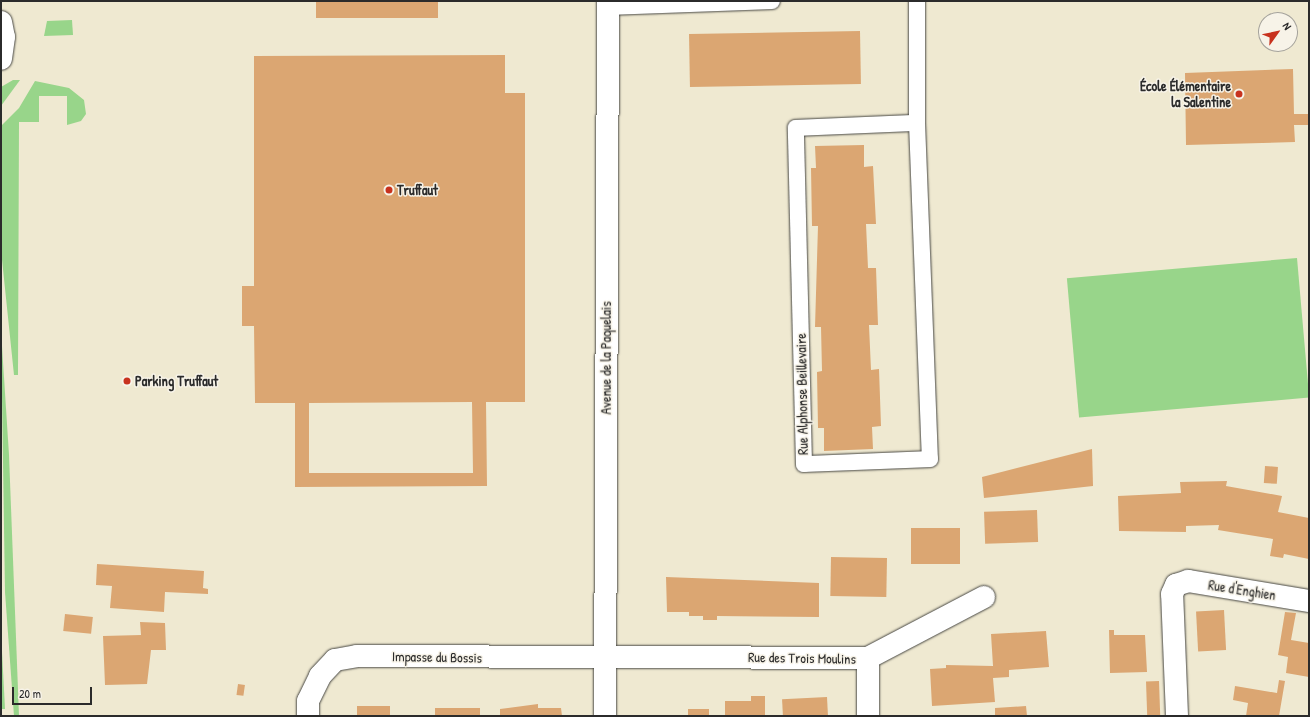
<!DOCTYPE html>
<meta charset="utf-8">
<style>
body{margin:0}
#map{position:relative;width:1310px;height:717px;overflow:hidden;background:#efe9d1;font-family:"Patrick Hand",sans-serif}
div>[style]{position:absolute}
.green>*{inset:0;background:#98d58a;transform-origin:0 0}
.building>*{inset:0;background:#dba672;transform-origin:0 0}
.roads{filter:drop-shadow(0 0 1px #484844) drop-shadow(0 0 1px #484844)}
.service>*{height:16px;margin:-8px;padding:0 8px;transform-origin:8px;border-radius:8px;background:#fff}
.minor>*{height:22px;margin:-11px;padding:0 11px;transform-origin:11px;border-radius:11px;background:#fff}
.secondary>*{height:22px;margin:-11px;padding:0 11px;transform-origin:11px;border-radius:11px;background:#fff}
.dots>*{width:11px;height:11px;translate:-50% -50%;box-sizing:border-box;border:2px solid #f7f3e8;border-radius:50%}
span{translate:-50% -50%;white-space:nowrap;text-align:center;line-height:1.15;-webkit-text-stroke:3px #f7f3e8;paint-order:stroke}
.poi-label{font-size:14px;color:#2b2b2b;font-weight:700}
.right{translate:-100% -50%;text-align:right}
.left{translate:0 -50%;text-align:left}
.street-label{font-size:14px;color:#2b2b2b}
.frame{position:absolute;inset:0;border:2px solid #2b2b2b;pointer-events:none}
.north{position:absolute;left:1258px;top:12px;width:40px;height:40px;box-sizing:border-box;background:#f7f3e8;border:1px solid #a5a39c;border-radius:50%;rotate:57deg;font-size:11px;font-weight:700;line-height:16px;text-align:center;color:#2b2b2b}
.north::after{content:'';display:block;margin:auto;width:14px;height:18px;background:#c8321e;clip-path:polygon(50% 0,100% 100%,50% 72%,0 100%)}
.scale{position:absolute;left:12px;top:687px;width:80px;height:18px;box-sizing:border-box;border:2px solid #2b2b2b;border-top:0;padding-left:5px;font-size:12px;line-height:14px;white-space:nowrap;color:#2b2b2b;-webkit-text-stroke:3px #f7f3e8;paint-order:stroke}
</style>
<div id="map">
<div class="green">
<i style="clip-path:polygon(72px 20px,73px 35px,44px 36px,47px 21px)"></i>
<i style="clip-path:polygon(13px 80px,20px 80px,1px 106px,1px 87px)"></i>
<i style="clip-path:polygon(35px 81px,69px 88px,84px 100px,86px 114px,81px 121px,67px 125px,67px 96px,39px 96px,39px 122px,19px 122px,18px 375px,14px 375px,1px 250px,1px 126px,19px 108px)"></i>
<i style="left:1297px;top:258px;width:140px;height:231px;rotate:85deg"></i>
<i style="clip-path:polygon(1px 331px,9px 455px,19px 716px,14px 716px,5px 592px)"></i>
<i style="clip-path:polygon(1px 632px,5px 709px,1px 709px)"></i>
</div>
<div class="building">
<i style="left:316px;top:1px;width:122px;height:17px"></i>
<i style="left:860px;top:31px;width:53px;height:171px;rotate:89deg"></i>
<i style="clip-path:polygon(evenodd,505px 55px,505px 93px,525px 93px,525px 402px,486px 402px,487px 486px,295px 487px,295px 403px,255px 403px,254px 326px,242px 326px,242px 286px,254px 286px,254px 56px,505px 55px,472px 402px,473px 473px,309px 473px,309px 403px,472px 402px)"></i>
<i style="clip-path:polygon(1293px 69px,1294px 114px,1309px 114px,1309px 125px,1294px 125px,1295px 142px,1186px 145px,1185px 73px)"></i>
<i style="clip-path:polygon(864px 145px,864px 167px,873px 166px,876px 224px,866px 224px,868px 268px,876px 268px,878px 325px,869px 325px,871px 370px,879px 369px,881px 426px,872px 427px,873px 449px,824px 451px,824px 428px,818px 428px,817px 372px,822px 371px,821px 327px,815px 327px,818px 226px,812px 226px,811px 168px,816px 168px,815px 146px)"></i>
<i style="clip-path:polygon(1092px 449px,1093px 486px,984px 498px,982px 477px)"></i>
<i style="left:1265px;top:466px;width:13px;height:17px;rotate:4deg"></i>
<i style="clip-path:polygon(1227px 481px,1226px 486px,1282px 496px,1278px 512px,1309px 518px,1309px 559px,1284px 554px,1283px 558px,1270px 556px,1273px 539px,1218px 530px,1219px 525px,1186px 526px,1186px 532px,1119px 531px,1118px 496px,1181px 493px,1180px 482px)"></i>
<i style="left:1037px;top:510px;width:32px;height:53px;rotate:88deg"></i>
<i style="left:911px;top:528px;width:49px;height:36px"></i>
<i style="left:831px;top:557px;width:56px;height:39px;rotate:1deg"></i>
<i style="clip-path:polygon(97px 564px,204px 571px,203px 588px,208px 589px,208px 594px,165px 592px,164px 612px,110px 608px,112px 586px,96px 585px)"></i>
<i style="clip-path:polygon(666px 577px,819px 583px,819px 617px,717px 616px,717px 620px,703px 620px,703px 616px,689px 616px,689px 612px,667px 612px)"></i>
<i style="left:1224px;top:610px;width:40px;height:28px;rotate:87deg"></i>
<i style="clip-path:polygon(1285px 612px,1296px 613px,1291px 640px,1309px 643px,1309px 677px,1286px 673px,1288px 657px,1278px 655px)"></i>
<i style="left:65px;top:614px;width:28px;height:17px;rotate:6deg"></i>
<i style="clip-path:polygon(140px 622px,165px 623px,166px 650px,151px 650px,147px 684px,105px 685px,103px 636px,141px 635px)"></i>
<i style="clip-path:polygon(1109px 630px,1114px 630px,1114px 635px,1145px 635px,1147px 672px,1110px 673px)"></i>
<i style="clip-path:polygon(1046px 631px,1049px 667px,1009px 670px,1009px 677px,993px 678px,995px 702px,932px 706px,930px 669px,946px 668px,946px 665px,993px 666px,991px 634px)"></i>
<i style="clip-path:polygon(1279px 680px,1285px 681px,1279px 716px,1246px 716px,1248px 703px,1233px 700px,1235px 686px,1277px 693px)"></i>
<i style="left:1159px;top:681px;width:35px;height:13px;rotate:88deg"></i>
<i style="left:238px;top:684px;width:7px;height:11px;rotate:8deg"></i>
<i style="clip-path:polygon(751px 696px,765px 696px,765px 716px,725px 716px,725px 701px,751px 701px)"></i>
<i style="left:827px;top:697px;width:19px;height:45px;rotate:87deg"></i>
<i style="clip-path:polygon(538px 704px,538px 708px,561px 708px,562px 716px,500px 716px,500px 709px)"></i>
<i style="left:357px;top:706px;width:33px;height:10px"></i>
<i style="clip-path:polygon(1026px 706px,1027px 716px,995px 716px,995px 708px)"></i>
<i style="left:435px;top:708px;width:45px;height:8px"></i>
<i style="left:688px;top:709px;width:21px;height:7px"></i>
</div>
<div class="roads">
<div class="service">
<i style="left:917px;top:1px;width:122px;rotate:90deg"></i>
<i style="left:917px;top:123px;width:336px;rotate:87.8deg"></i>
<i style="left:930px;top:459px;width:126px;rotate:177.7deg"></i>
<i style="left:804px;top:464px;width:336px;rotate:-91.4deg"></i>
<i style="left:796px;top:128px;width:121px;rotate:-2.4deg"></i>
<i style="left:608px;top:7px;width:164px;rotate:-2.1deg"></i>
</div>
<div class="minor">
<i style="left:868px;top:658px;width:58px;rotate:90deg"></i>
<i style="left:308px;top:716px;width:15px;rotate:-90deg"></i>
<i style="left:308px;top:701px;width:28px;rotate:-64deg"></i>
<i style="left:320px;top:676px;width:22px;rotate:-47deg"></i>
<i style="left:335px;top:660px;width:22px;rotate:-10deg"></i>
<i style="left:357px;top:656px;width:511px;rotate:0.22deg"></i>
<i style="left:868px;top:658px;width:131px;rotate:-27.7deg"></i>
<i style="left:605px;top:716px;width:715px;rotate:-89.76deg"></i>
<i style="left:1177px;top:716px;width:122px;rotate:-92.3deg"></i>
<i style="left:1172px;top:594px;width:10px;rotate:-66deg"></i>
<i style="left:1176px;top:585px;width:13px;rotate:-18deg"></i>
<i style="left:1188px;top:581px;width:123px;rotate:9.4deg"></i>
</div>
<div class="secondary">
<i style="left:1px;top:22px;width:15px;rotate:79deg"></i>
<i style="left:4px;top:37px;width:22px;rotate:98deg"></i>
</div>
</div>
<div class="dots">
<i style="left:1239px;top:94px;background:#c8321e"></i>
<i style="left:389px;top:190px;background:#c8321e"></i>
<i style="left:127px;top:381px;background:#c8321e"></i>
</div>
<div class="poi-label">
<span class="right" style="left:1231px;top:94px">École Élémentaire<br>la Salentine</span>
<span class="left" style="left:397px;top:190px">Truffaut</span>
<span class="left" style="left:135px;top:381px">Parking Truffaut</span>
</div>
<div class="street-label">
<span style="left:606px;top:358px;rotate:-90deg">Avenue de la Paquelais</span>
<span style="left:802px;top:394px;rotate:-91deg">Rue Alphonse Beillevaire</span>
<span style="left:1242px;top:590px;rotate:9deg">Rue d'Enghien</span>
<span style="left:437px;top:657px;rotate:1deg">Impasse du Bossis</span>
<span style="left:802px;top:658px;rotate:1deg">Rue des Trois Moulins</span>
</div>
<div class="frame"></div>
<div class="north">N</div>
<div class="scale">20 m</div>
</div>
